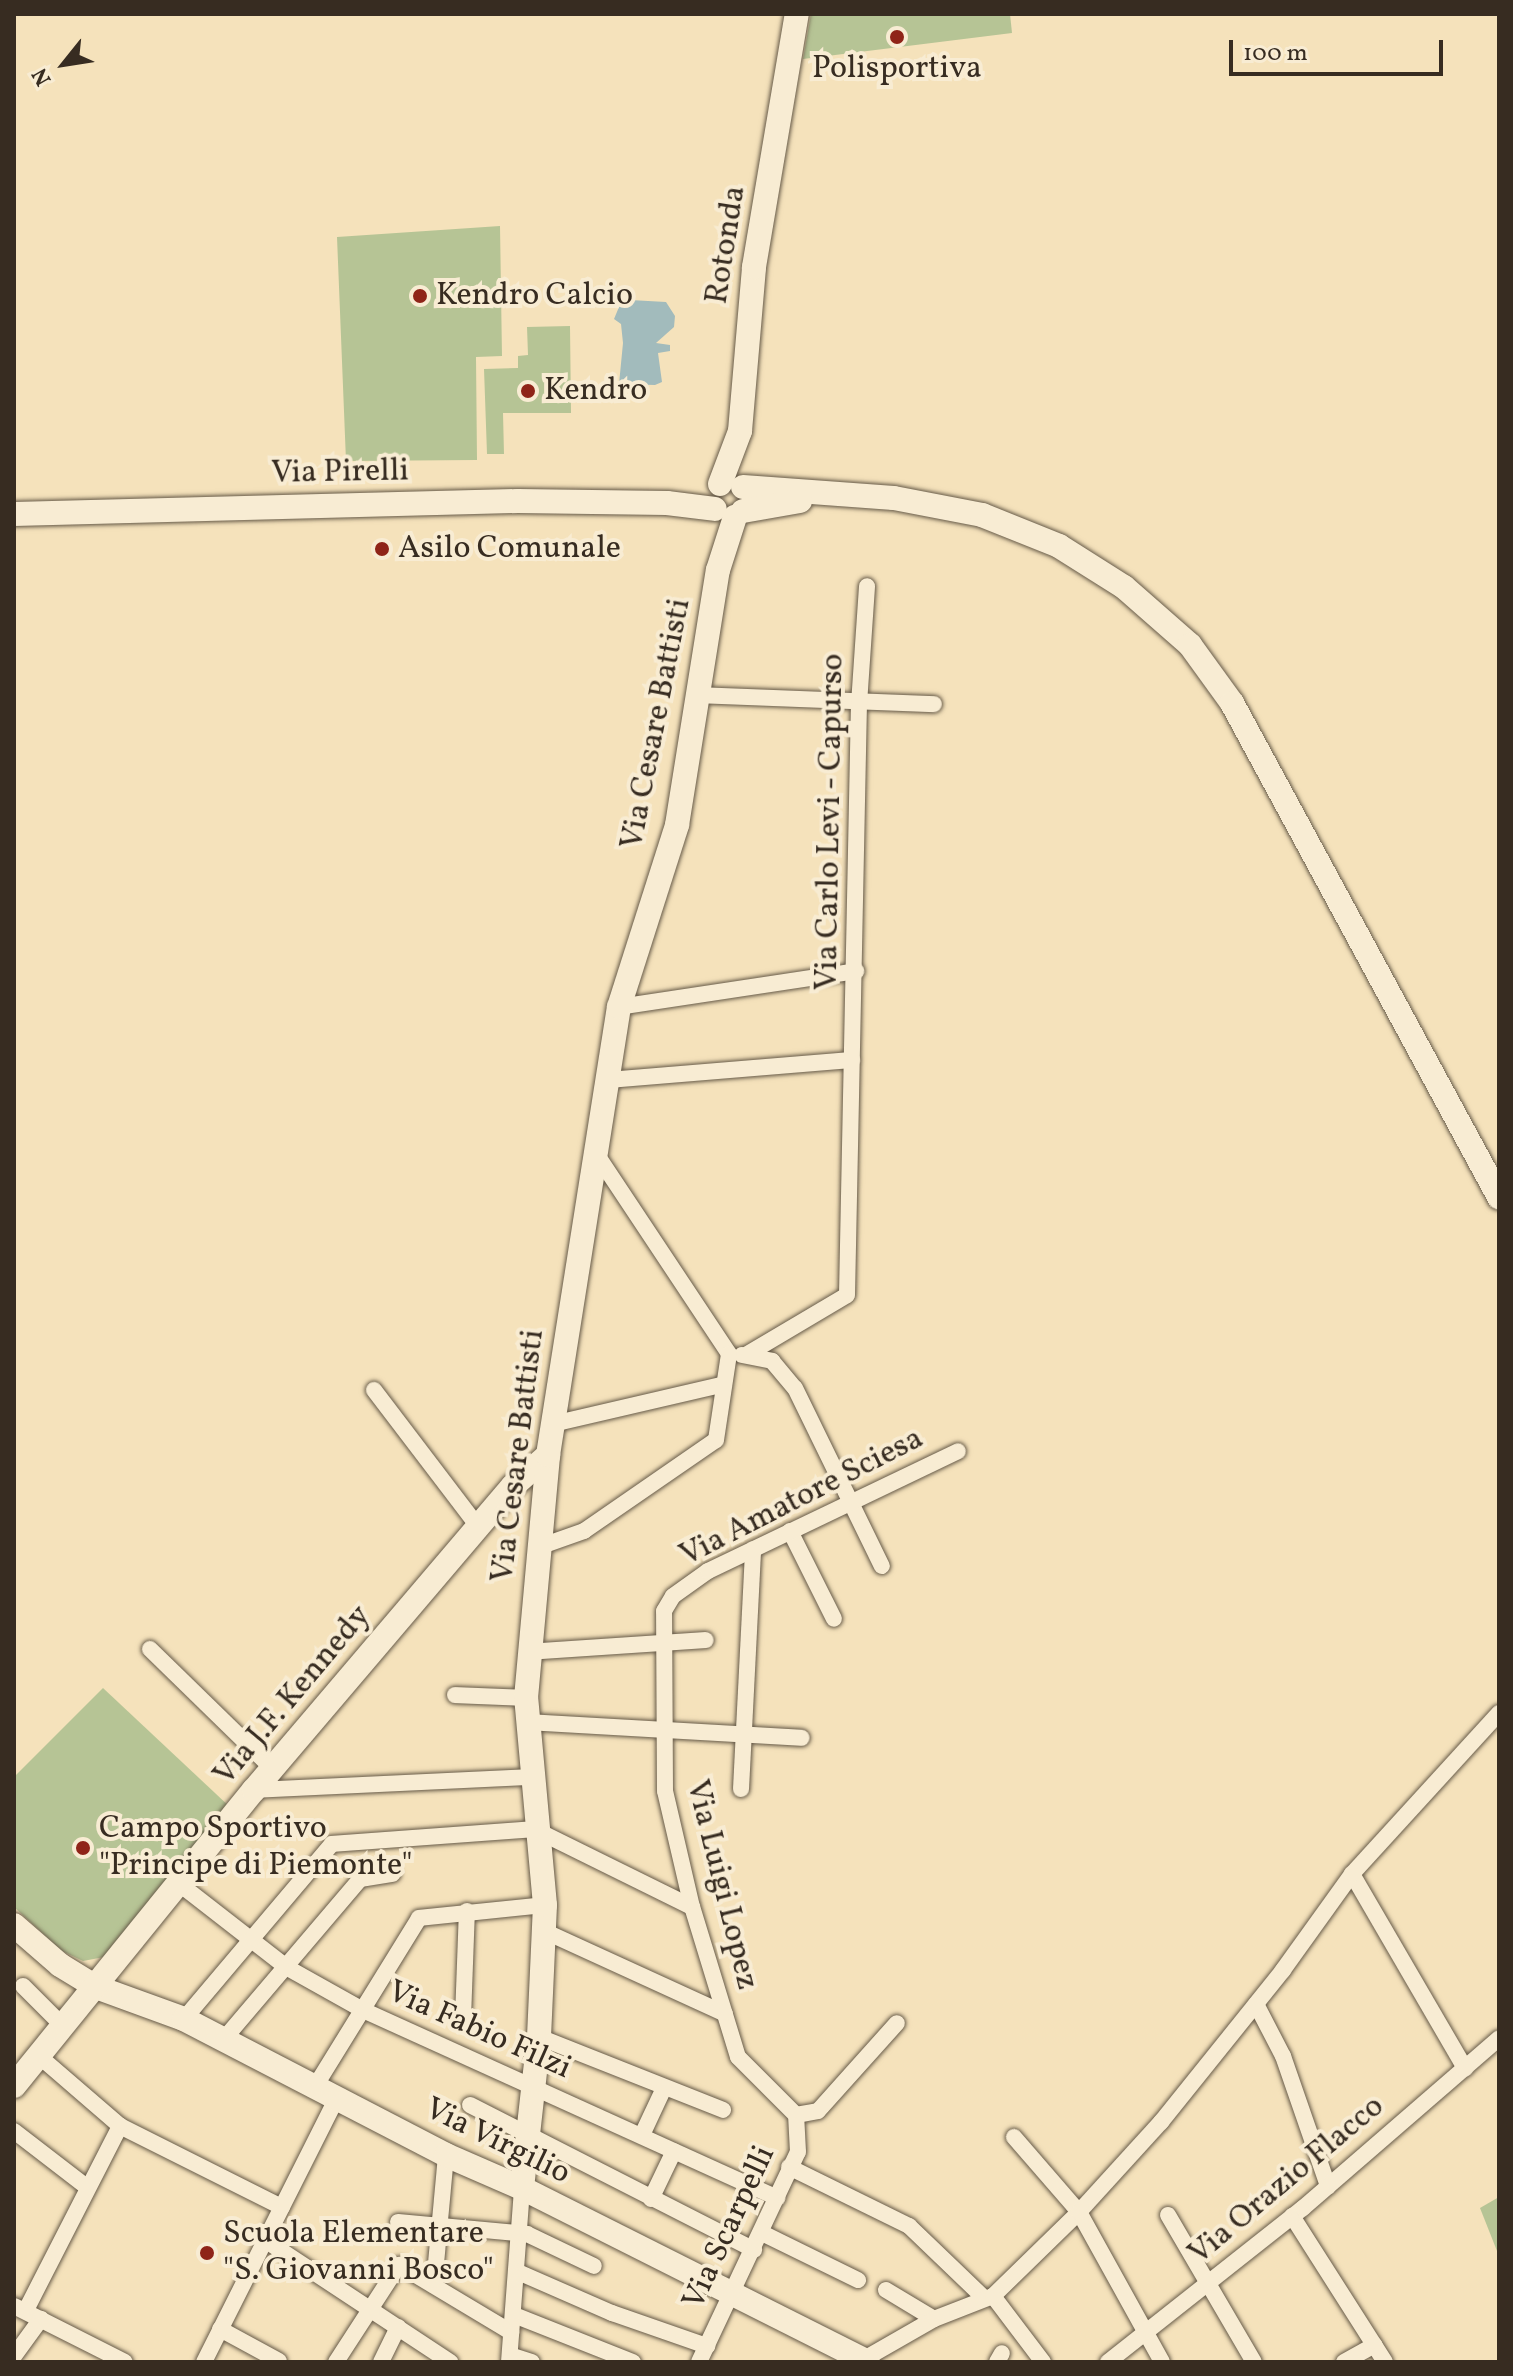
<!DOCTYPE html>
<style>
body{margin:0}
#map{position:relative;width:1513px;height:2376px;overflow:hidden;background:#f5e2bb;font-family:Vollkorn,serif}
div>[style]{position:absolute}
.green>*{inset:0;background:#b6c495}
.water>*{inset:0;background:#a2bbbc}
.roads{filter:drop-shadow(0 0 2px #665a48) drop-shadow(0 0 2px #665a48)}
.street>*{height:16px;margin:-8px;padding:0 8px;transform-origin:8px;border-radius:8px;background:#f8ecd3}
.secondary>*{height:24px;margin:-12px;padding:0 12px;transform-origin:12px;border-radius:12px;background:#f8ecd3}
.dots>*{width:22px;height:22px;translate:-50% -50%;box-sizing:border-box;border:4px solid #f8ecd3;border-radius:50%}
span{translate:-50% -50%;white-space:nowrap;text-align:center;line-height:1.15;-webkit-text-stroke:8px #f8ecd3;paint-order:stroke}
.poi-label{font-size:32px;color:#372c21}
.left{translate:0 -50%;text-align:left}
.street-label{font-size:32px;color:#372c21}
.frame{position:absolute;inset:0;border:16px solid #372c21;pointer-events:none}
.north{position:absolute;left:24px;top:24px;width:80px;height:80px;-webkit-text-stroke:6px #f8ecd3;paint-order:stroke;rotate:240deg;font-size:22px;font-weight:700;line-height:32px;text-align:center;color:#372c21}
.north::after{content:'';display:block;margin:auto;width:28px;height:36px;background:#372c21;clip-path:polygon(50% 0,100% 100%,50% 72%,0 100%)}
.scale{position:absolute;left:1229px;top:40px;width:214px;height:36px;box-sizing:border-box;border:4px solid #372c21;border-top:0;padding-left:10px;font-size:24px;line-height:28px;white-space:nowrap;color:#372c21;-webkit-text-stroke:6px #f8ecd3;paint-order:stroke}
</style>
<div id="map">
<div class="green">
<i style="clip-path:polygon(811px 14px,1010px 14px,1012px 33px,803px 59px)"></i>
<i style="clip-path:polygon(500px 226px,502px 356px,476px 357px,477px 460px,346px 461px,337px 237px)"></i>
<i style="clip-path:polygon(570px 326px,571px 413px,503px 413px,504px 454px,487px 454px,484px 369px,518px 368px,518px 356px,528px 355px,527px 327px)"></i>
<i style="clip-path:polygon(103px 1688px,231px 1808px,104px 1957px,83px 1961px,62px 1951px,14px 1907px,14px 1777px)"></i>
<i style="clip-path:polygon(1499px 2197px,1499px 2256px,1480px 2208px)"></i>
</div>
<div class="water">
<i style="clip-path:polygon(630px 300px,666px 302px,675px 316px,674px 327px,656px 343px,670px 345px,670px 351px,658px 353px,662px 382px,655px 385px,619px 384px,623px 343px,621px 324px,614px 319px,619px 307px)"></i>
</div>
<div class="roads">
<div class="street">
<i style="left:697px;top:695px;width:237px;rotate:2.2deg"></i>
<i style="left:619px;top:1007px;width:240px;rotate:-8.6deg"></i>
<i style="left:607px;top:1080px;width:246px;rotate:-4.7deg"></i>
<i style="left:595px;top:1152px;width:242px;rotate:56.4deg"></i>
<i style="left:742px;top:1355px;width:31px;rotate:11deg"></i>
<i style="left:772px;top:1361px;width:35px;rotate:50deg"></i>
<i style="left:795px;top:1388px;width:198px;rotate:64deg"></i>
<i style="left:746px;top:1355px;width:117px;rotate:-30.7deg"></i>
<i style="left:847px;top:1295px;width:591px;rotate:-88.84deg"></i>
<i style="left:859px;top:704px;width:118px;rotate:-86.1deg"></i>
<i style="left:374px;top:1390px;width:173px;rotate:52.7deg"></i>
<i style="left:553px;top:1424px;width:172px;rotate:-13.1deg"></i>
<i style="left:790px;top:1531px;width:98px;rotate:63.4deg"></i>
<i style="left:536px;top:1548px;width:51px;rotate:-19.5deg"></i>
<i style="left:584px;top:1531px;width:160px;rotate:-34.6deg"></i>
<i style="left:716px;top:1440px;width:87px;rotate:-81.4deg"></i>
<i style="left:150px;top:1649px;width:172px;rotate:44.3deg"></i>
<i style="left:527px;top:1652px;width:179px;rotate:-3.8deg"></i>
<i style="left:455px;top:1695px;width:71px;rotate:2.4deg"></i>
<i style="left:526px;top:1722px;width:276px;rotate:3.3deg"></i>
<i style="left:741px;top:1789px;width:240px;rotate:-87.1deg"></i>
<i style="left:254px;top:1790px;width:276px;rotate:-2.7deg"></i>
<i style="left:1352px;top:1874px;width:225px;rotate:59.8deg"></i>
<i style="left:177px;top:1882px;width:138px;rotate:37.9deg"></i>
<i style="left:286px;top:1967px;width:88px;rotate:29.2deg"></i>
<i style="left:363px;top:2010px;width:455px;rotate:24.4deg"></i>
<i style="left:544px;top:1931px;width:199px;rotate:24.6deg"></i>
<i style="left:23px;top:1986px;width:58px;rotate:45deg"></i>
<i style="left:1256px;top:2004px;width:59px;rotate:62.6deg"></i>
<i style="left:1283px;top:2056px;width:138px;rotate:70.9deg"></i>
<i style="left:463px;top:2018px;width:107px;rotate:-87.9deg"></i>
<i style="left:184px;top:2019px;width:229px;rotate:-49.8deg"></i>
<i style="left:332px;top:1844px;width:203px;rotate:-4.2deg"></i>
<i style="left:534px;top:1829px;width:176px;rotate:26.3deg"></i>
<i style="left:539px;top:2037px;width:198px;rotate:21.6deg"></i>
<i style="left:224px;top:2039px;width:210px;rotate:-49.6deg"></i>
<i style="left:360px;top:1879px;width:33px;rotate:-9deg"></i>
<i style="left:39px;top:2056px;width:107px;rotate:40.8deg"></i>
<i style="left:120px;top:2126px;width:181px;rotate:26.6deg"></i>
<i style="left:316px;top:2085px;width:196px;rotate:-58.3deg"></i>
<i style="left:419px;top:1918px;width:127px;rotate:-5.9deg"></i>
<i style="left:470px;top:2105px;width:319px;rotate:27deg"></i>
<i style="left:796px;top:2115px;width:82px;rotate:-135deg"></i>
<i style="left:738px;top:2057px;width:157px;rotate:-107deg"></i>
<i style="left:692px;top:1907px;width:119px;rotate:-103.1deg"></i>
<i style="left:665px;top:1791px;width:180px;rotate:-90.3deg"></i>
<i style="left:664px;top:1611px;width:17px;rotate:-59deg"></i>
<i style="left:673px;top:1596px;width:43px;rotate:-35.5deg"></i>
<i style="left:708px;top:1571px;width:277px;rotate:-25.6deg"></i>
<i style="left:796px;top:2115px;width:22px;rotate:-10deg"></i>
<i style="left:818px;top:2111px;width:118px;rotate:-48.1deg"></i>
<i style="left:14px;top:2131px;width:93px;rotate:37.6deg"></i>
<i style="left:642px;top:2135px;width:52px;rotate:-64.9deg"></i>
<i style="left:1014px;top:2137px;width:99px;rotate:49.1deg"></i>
<i style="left:1079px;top:2212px;width:171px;rotate:61deg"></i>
<i style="left:789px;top:2167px;width:134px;rotate:26.2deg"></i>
<i style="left:909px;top:2226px;width:104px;rotate:43.8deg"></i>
<i style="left:651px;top:2199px;width:53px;rotate:-64.4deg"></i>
<i style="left:1168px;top:2215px;width:170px;rotate:59.7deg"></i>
<i style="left:1292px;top:2216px;width:173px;rotate:57.5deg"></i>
<i style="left:398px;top:2222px;width:130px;rotate:5.3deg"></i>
<i style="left:527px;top:2234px;width:74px;rotate:25.5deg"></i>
<i style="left:762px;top:2233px;width:107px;rotate:26.1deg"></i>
<i style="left:265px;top:2240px;width:222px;rotate:33.4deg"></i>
<i style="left:518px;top:2272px;width:103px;rotate:23.6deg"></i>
<i style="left:612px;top:2313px;width:101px;rotate:19.2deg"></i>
<i style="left:434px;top:2285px;width:131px;rotate:-84.7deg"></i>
<i style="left:886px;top:2290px;width:56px;rotate:31.1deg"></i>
<i style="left:993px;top:2296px;width:83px;rotate:52.9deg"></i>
<i style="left:14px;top:2306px;width:124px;rotate:26.8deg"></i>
<i style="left:26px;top:2310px;width:207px;rotate:-62.9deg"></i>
<i style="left:514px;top:2315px;width:128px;rotate:21.6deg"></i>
<i style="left:220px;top:2329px;width:67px;rotate:28.5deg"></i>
<i style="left:510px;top:2355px;width:23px;rotate:18deg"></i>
<i style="left:14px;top:2356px;width:46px;rotate:-53.9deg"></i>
<i style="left:204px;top:2362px;width:297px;rotate:-63.3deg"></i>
<i style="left:336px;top:2362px;width:116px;rotate:-57deg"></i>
<i style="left:399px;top:2265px;width:131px;rotate:30.9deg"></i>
<i style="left:381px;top:2362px;width:39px;rotate:-64deg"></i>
<i style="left:509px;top:2362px;width:174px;rotate:-85.7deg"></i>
<i style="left:699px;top:2362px;width:232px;rotate:-64.8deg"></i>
<i style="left:798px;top:2152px;width:37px;rotate:-93deg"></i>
<i style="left:859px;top:2362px;width:86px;rotate:-29.8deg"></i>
<i style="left:934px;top:2319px;width:63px;rotate:-21.3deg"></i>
<i style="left:993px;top:2296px;width:120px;rotate:-44.3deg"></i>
<i style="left:1079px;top:2212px;width:122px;rotate:-47.7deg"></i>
<i style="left:1161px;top:2122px;width:195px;rotate:-51.2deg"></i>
<i style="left:1283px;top:1970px;width:118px;rotate:-54.3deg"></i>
<i style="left:1352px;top:1874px;width:218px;rotate:-47.6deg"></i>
<i style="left:997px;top:2362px;width:10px;rotate:-61deg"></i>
<i style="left:1108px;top:2362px;width:248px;rotate:-38.3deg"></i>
<i style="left:1303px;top:2208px;width:259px;rotate:-40.9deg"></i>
<i style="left:1344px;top:2362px;width:35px;rotate:-29deg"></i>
</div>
<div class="secondary">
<i style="left:720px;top:484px;width:57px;rotate:-69.3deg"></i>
<i style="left:740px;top:431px;width:165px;rotate:-85.1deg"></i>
<i style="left:754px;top:267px;width:257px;rotate:-80.4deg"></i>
<i style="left:743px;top:487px;width:151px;rotate:4.2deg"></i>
<i style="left:894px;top:498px;width:90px;rotate:10.9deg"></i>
<i style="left:982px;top:515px;width:83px;rotate:21.9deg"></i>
<i style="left:1059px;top:546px;width:77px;rotate:32.2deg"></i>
<i style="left:1124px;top:587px;width:88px;rotate:41.3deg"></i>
<i style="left:1190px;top:645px;width:72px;rotate:54.1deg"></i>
<i style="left:1232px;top:703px;width:562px;rotate:61.61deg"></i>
<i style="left:743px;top:511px;width:58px;rotate:-10deg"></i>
<i style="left:14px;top:514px;width:504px;rotate:-1.48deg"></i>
<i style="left:518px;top:501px;width:149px;rotate:0.8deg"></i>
<i style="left:667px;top:503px;width:48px;rotate:7.1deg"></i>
<i style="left:14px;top:1925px;width:61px;rotate:41deg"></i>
<i style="left:60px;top:1965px;width:42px;rotate:31.4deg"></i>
<i style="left:96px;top:1987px;width:94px;rotate:20deg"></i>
<i style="left:184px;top:2019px;width:295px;rotate:27.4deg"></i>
<i style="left:446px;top:2155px;width:83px;rotate:23.5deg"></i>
<i style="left:522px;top:2188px;width:387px;rotate:26.7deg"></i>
<i style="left:14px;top:2086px;width:381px;rotate:-51deg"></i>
<i style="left:254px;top:1790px;width:399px;rotate:-49.6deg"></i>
<i style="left:513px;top:1486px;width:47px;rotate:-41.5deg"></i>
<i style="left:522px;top:2188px;width:152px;rotate:-83.6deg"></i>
<i style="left:539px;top:2037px;width:132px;rotate:-87.4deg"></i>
<i style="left:545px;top:1905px;width:208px;rotate:-95.2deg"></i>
<i style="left:526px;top:1698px;width:244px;rotate:-84.8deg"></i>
<i style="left:548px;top:1455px;width:454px;rotate:-81deg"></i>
<i style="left:619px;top:1007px;width:191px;rotate:-72.3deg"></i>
<i style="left:677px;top:825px;width:258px;rotate:-80.9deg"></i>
<i style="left:718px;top:570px;width:56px;rotate:-72.2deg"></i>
</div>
</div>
<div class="dots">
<i style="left:897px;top:37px;background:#8f2418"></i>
<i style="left:420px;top:296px;background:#8f2418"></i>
<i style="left:528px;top:391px;background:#8f2418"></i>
<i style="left:382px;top:549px;background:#8f2418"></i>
<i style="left:83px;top:1848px;background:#8f2418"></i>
<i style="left:207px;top:2253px;background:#8f2418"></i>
</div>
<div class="poi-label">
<span style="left:897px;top:69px">Polisportiva</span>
<span class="left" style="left:436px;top:296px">Kendro Calcio</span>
<span class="left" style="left:544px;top:391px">Kendro</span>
<span class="left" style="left:398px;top:549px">Asilo Comunale</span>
<span class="left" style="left:99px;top:1848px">Campo Sportivo<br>"Principe di Piemonte"</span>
<span class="left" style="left:223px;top:2253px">Scuola Elementare<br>"S. Giovanni Bosco"</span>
</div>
<div class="street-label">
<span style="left:727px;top:245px;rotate:-81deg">Rotonda</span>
<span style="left:340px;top:473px;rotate:-1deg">Via Pirelli</span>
<span style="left:657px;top:724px;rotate:-79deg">Via Cesare Battisti</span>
<span style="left:831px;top:822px;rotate:-89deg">Via Carlo Levi - Capurso</span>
<span style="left:519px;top:1456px;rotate:-83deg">Via Cesare Battisti</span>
<span style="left:802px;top:1498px;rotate:-27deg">Via Amatore Sciesa</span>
<span style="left:293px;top:1696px;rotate:-50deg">Via J.F. Kennedy</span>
<span style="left:721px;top:1885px;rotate:76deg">Via Luigi Lopez</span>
<span style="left:479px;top:2031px;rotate:24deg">Via Fabio Filzi</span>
<span style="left:497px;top:2142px;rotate:26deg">Via Virgilio</span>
<span style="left:1287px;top:2181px;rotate:-40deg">Via Orazio Flacco</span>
<span style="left:730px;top:2228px;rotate:-65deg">Via Scarpelli</span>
</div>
<div class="frame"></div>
<div class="north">N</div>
<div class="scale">100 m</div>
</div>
